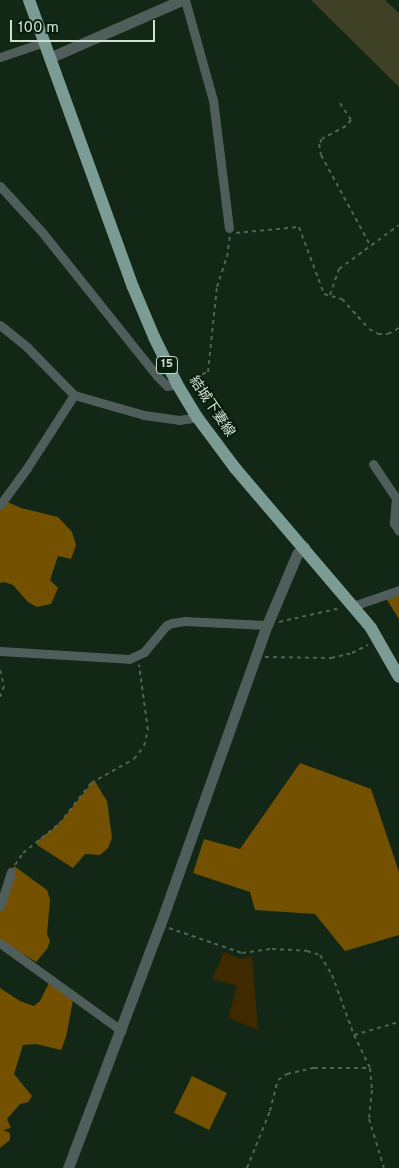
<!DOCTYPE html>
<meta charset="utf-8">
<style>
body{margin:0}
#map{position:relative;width:399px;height:1168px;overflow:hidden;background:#122715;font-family:Overpass,"Noto Sans JP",sans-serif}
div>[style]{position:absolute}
.green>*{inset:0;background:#3f2a00}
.forest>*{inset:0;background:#745100;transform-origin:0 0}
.building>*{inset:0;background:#3e4126}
.path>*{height:2px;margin-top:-1px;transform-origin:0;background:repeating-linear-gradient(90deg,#516453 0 4px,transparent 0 8px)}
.minor>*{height:9px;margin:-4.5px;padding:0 4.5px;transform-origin:4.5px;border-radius:4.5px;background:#4f5e5b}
.tertiary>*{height:11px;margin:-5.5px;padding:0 5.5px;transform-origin:5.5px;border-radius:5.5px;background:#4f5e5b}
.primary>*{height:12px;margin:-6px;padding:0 6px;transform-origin:6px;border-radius:6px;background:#7b9b95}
span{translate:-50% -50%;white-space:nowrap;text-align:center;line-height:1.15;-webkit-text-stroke:4px #081e0c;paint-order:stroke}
.shield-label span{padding:1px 4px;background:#081e0c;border:1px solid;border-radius:4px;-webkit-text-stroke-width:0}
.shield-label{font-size:12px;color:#d2e0d3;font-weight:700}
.street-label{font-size:14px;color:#d2e0d3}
.scale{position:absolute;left:10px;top:20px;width:145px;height:22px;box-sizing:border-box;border:2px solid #d2e0d3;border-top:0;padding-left:6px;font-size:15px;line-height:18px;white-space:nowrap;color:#d2e0d3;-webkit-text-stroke:4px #081e0c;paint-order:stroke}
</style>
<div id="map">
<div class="green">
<i style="clip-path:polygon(224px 952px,242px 959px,252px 956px,258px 1030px,228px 1018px,237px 986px,212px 979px)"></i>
</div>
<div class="forest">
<i style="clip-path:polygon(3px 500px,21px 508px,58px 517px,72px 532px,76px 545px,71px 559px,58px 556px,50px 580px,58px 588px,51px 604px,37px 607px,28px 602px,13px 585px,4px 582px,0 583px,0 505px)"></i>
<i style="clip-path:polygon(399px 588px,399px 619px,387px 600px,388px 596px)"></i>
<i style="clip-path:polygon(300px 763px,371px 789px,399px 872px,399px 935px,345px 951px,315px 914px,255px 910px,250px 892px,193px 873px,204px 839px,240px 849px)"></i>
<i style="clip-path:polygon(94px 780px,107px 801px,112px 838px,108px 848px,100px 855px,85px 854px,73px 868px,37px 845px,37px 841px,59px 824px)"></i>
<i style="clip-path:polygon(14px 866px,47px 890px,50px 900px,47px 934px,50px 941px,47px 949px,36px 962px,0 940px,0 906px)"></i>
<i style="clip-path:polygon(50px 981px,73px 1000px,66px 1037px,61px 1050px,36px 1044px,23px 1045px,14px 1074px,32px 1096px,28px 1102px,20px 1104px,7px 1119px,11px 1128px,3px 1130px,10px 1133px,10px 1140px,0 1148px,0 988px,20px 1001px,34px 1006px,40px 1001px)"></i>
<i style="left:192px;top:1076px;width:39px;height:41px;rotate:26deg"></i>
</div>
<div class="building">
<i style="clip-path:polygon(311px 0,385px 0,399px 13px,399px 87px)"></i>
</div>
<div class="path">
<i style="left:340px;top:103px;width:20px;rotate:57deg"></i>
<i style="left:351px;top:120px;width:8px;rotate:130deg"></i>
<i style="left:346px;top:126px;width:27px;rotate:152deg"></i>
<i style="left:322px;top:139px;width:6px;rotate:121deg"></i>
<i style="left:319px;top:144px;width:11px;rotate:80deg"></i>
<i style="left:321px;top:155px;width:102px;rotate:61.4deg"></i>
<i style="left:236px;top:233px;width:63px;rotate:-5.4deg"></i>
<i style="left:299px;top:227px;width:72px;rotate:69.5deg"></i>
<i style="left:324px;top:294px;width:19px;rotate:16deg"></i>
<i style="left:342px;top:299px;width:40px;rotate:48deg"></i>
<i style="left:369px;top:329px;width:10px;rotate:29deg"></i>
<i style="left:378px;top:334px;width:10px"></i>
<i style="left:388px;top:334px;width:13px;rotate:-29deg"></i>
<i style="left:330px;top:295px;width:28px;rotate:-71deg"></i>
<i style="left:339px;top:269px;width:74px;rotate:-36.3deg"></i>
<i style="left:187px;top:380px;width:22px;rotate:-21deg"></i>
<i style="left:208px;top:372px;width:85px;rotate:-84deg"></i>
<i style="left:217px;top:287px;width:32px;rotate:-72deg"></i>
<i style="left:227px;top:257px;width:21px;rotate:-82deg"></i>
<i style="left:279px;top:622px;width:63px;rotate:-12.9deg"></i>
<i style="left:265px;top:657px;width:66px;rotate:0.9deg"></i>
<i style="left:331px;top:658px;width:22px;rotate:-13deg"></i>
<i style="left:352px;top:653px;width:18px;rotate:-27deg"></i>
<i style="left:0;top:670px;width:16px;rotate:76deg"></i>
<i style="left:4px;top:686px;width:12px;rotate:110deg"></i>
<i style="left:15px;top:865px;width:14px;rotate:-56deg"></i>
<i style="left:23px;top:853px;width:46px;rotate:-38.9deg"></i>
<i style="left:59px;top:824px;width:52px;rotate:-52deg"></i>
<i style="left:91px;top:783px;width:49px;rotate:-29.2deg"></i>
<i style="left:134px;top:759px;width:16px;rotate:-52deg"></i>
<i style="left:144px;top:746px;width:16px;rotate:-76deg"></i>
<i style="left:148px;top:730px;width:66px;rotate:-97.9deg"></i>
<i style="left:169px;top:928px;width:77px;rotate:18.9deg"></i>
<i style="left:242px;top:953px;width:30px;rotate:-8deg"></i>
<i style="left:272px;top:949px;width:35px;rotate:3deg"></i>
<i style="left:307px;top:951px;width:14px;rotate:17deg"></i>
<i style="left:320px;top:955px;width:23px;rotate:59deg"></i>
<i style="left:332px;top:975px;width:64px;rotate:69.9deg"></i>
<i style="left:354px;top:1035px;width:37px;rotate:64deg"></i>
<i style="left:370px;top:1068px;width:22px;rotate:85deg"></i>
<i style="left:372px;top:1090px;width:29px;rotate:96deg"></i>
<i style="left:369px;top:1119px;width:51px;rotate:73deg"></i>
<i style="left:354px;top:1035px;width:47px;rotate:-16.1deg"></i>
<i style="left:247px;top:1168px;width:61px;rotate:-68deg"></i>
<i style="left:270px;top:1111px;width:32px;rotate:-76deg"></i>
<i style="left:278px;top:1080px;width:11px;rotate:-34deg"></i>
<i style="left:287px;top:1074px;width:28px;rotate:-13deg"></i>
<i style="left:314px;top:1068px;width:55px"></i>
</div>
<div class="minor">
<i style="left:185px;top:0;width:104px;rotate:74.4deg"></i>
<i style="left:213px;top:100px;width:129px;rotate:82.9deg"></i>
<i style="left:0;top:57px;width:46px;rotate:-18.8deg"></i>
<i style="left:0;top:186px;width:62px;rotate:47.6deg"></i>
<i style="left:42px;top:232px;width:184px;rotate:51.4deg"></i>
<i style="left:157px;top:376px;width:14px;rotate:45deg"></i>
<i style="left:167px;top:386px;width:10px;rotate:-11deg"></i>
<i style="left:0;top:325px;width:35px;rotate:39deg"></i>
<i style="left:27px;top:347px;width:67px;rotate:45.6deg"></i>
<i style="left:74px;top:395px;width:87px;rotate:122.8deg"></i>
<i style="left:27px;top:468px;width:46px;rotate:126.1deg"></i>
<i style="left:74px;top:395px;width:73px;rotate:15.9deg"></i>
<i style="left:144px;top:415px;width:35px;rotate:8deg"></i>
<i style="left:179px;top:420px;width:18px;rotate:-9deg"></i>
<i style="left:373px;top:464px;width:41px;rotate:55.9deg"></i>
<i style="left:396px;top:498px;width:25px;rotate:95deg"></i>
<i style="left:394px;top:523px;width:9px;rotate:58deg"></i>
<i style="left:353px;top:606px;width:49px;rotate:-19.2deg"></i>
<i style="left:0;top:651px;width:129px;rotate:3.5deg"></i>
<i style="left:129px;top:659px;width:17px;rotate:-25deg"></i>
<i style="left:144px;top:652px;width:35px;rotate:-50deg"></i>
<i style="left:167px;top:625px;width:5px;rotate:-22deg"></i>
<i style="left:172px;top:623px;width:12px;rotate:-9deg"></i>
<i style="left:184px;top:621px;width:83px;rotate:2.8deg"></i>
<i style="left:0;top:906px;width:36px;rotate:-72deg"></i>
<i style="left:0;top:943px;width:150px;rotate:35.8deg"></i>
</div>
<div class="tertiary">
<i style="left:49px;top:58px;width:145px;rotate:-23.6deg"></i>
<i style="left:68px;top:1168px;width:260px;rotate:-69.3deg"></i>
<i style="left:160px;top:925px;width:319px;rotate:-70.4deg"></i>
<i style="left:267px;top:625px;width:77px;rotate:-67.1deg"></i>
<i style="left:297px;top:554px;width:10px;rotate:-45deg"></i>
</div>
<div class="primary">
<i style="left:29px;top:0;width:305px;rotate:70.1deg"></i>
<i style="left:133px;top:287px;width:54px;rotate:67.2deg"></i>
<i style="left:154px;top:337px;width:52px;rotate:63.9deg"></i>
<i style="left:177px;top:384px;width:39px;rotate:59deg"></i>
<i style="left:197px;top:417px;width:64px;rotate:53.3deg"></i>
<i style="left:235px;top:468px;width:210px;rotate:49.6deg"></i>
<i style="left:371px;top:628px;width:56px;rotate:60.3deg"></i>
</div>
<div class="shield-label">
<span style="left:167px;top:365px">15</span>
</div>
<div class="street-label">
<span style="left:211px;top:407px;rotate:56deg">結城下妻線</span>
</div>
<div class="scale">100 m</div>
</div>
